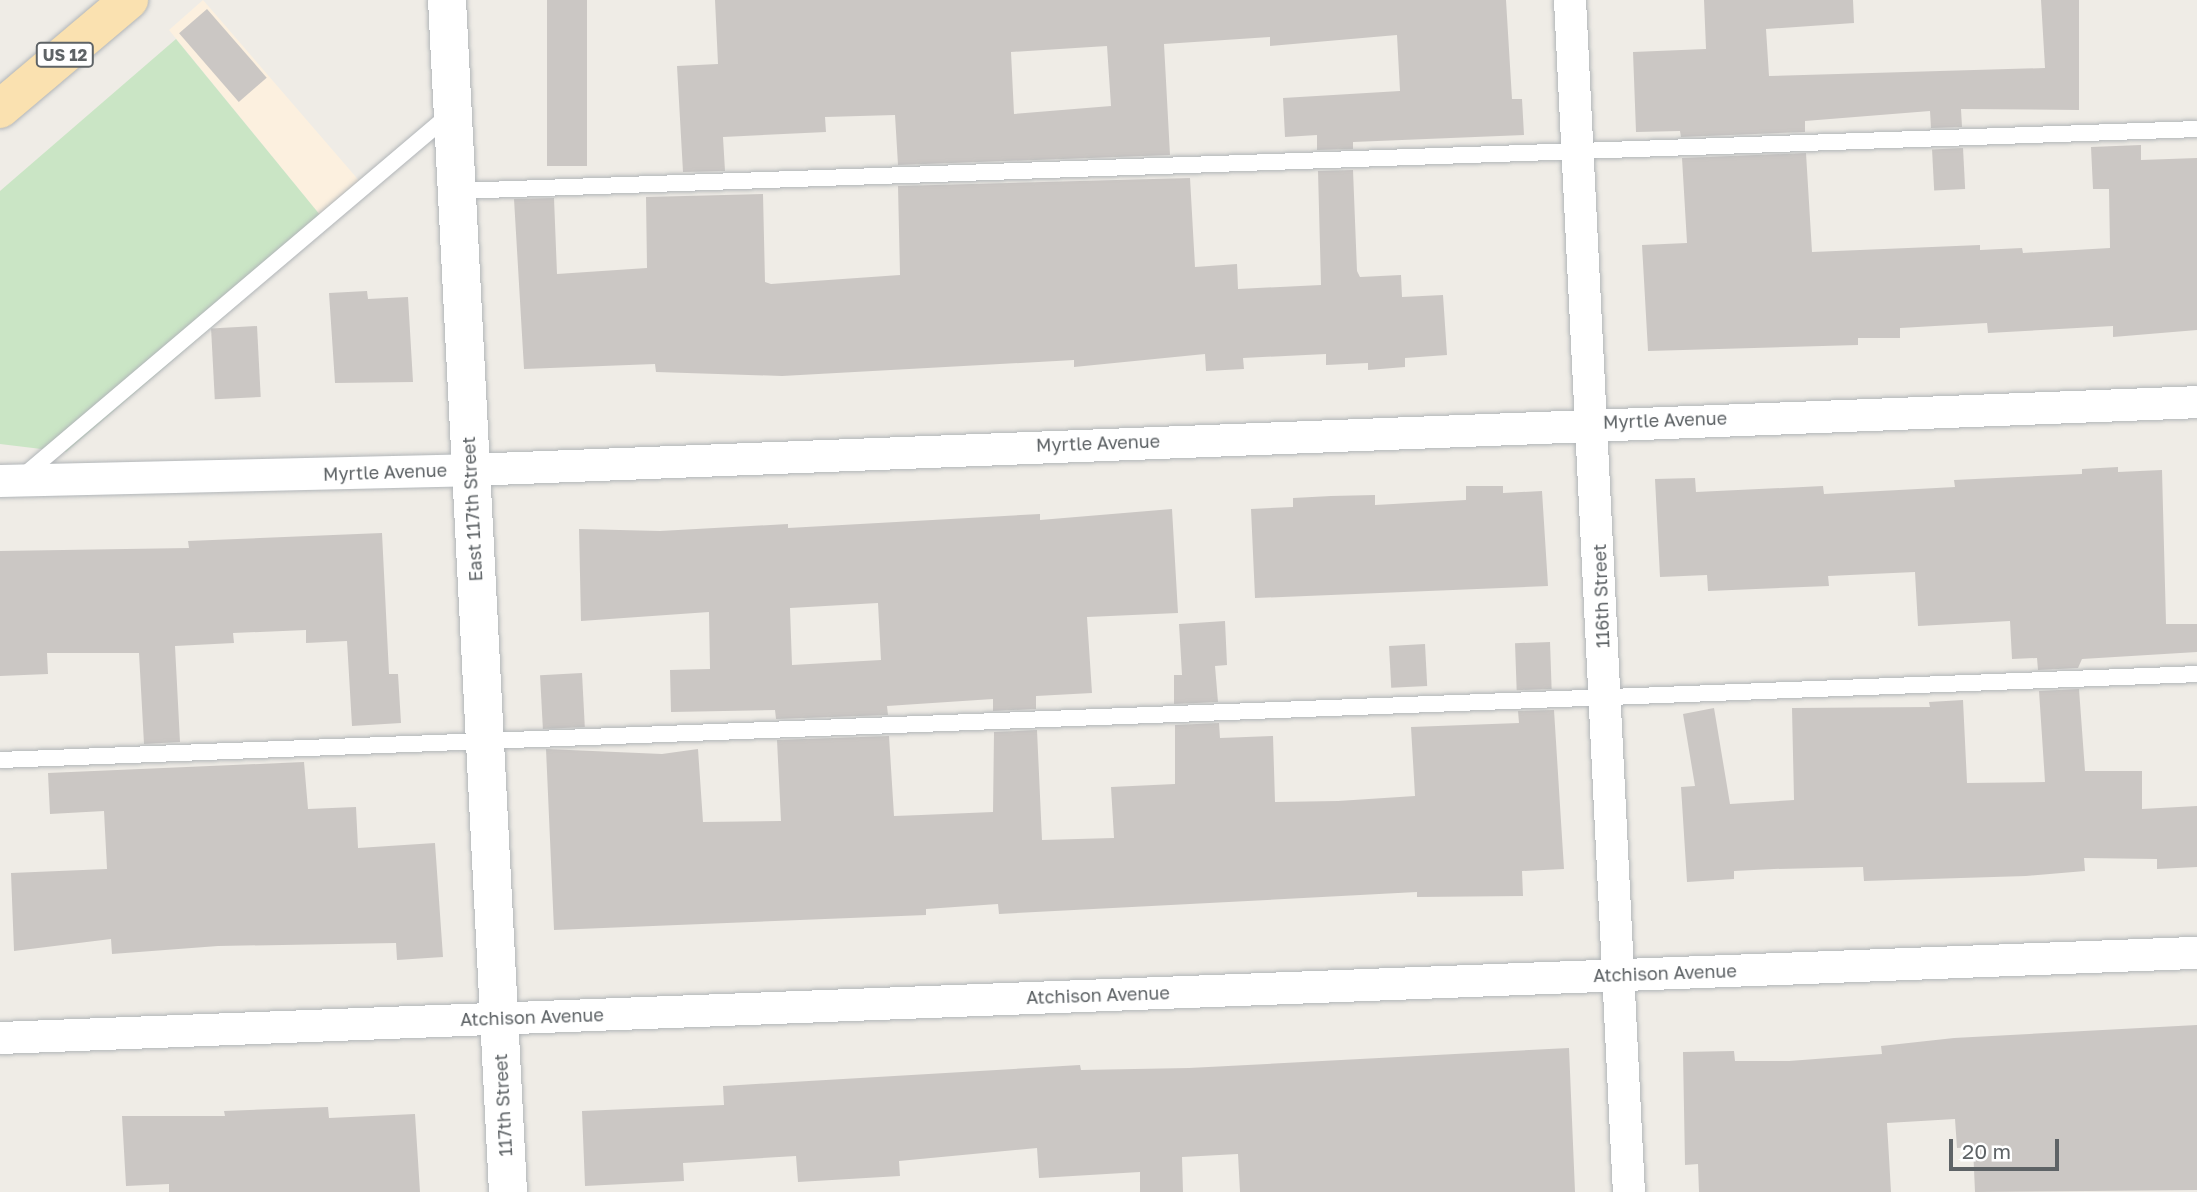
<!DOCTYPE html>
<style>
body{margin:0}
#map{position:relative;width:2197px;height:1192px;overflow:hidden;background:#efece6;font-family:"Golos Text",sans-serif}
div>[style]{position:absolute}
.commercial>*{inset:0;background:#fcf0df}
.green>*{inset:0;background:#cae5c5}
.building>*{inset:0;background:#cbc7c4;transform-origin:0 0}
.roads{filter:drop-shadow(0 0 2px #b1b5b8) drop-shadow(0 0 2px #b1b5b8)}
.lane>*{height:16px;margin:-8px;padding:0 8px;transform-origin:8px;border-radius:8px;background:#fff}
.street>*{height:32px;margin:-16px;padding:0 16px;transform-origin:16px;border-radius:16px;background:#fff}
.secondary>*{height:38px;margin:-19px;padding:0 19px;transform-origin:19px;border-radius:19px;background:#fff}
.primary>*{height:38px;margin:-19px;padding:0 19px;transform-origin:19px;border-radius:19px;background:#fae1b0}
span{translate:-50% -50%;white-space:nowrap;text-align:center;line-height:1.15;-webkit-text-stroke:5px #fff;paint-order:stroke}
.shield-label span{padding:2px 5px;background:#fff;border:2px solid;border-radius:5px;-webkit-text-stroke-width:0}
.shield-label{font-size:16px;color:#5e6366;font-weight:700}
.street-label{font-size:18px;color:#5e6366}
.scale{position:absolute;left:1949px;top:1139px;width:110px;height:32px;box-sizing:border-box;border:4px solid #5e6366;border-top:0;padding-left:9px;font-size:21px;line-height:24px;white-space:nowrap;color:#5e6366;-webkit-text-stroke:5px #fff;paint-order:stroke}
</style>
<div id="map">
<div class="commercial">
<i style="clip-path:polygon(203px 0,368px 191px,329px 226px,169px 30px)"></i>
</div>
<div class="green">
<i style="clip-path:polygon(176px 39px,329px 226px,66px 452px,0 444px,0 191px)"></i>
</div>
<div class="building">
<i style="left:547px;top:0;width:40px;height:166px"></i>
<i style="clip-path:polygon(evenodd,715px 0,1506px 0,1512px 99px,1522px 99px,1524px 135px,1353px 142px,1353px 149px,1317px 150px,1317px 135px,1285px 137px,1283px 98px,1400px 91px,1397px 35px,1270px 46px,1270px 37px,1164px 44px,1170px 155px,898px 165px,895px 115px,825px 117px,826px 132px,723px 137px,725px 171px,683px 172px,677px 66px,718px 64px,715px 0,1107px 46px,1111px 106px,1014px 114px,1011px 52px,1107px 46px)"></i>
<i style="clip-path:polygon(1704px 0,1853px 0,1854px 23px,1766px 29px,1769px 76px,2045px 68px,2041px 0,2079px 0,2079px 110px,1961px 109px,1962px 127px,1931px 128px,1930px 111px,1805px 121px,1805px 132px,1681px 137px,1680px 131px,1636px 132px,1633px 52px,1706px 49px)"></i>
<i style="left:207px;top:9px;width:91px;height:37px;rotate:49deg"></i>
<i style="clip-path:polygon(2141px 145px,2141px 160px,2197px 158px,2197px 330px,2113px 337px,2113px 326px,1988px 333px,1987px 323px,1900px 328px,1900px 338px,1858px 338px,1858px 345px,1648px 351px,1642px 245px,1687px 243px,1682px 158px,1806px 153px,1812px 252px,1980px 245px,1980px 250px,2022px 248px,2023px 253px,2110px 248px,2109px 189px,2093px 189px,2091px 147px)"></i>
<i style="left:1963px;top:148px;width:41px;height:31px;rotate:87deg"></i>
<i style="clip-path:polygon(1353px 170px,1357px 271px,1360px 277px,1401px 275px,1402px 297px,1443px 295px,1447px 355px,1405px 358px,1405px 367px,1368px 370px,1368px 363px,1326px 365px,1326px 354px,1243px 358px,1244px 369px,1206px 371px,1205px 354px,1074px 367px,1074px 360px,782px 376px,656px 372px,655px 364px,524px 369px,514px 199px,554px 198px,557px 274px,647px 268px,646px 197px,763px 194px,765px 282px,771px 284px,900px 275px,898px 186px,1190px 178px,1195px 267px,1237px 264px,1238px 289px,1321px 285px,1318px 171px)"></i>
<i style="clip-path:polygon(367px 291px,368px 299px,408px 297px,413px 382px,335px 383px,329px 293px)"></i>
<i style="left:257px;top:326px;width:71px;height:46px;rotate:87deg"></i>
<i style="clip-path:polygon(2118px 467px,2118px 472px,2162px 470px,2166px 624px,2197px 624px,2197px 652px,2082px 659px,2078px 668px,2038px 670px,2037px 658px,2012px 659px,2010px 621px,1918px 626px,1915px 572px,1828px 576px,1829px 586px,1708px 591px,1707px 575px,1660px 577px,1655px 479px,1695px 478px,1696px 492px,1823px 486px,1824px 494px,1955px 487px,1954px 480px,2082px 474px,2082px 469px)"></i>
<i style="clip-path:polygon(1466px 486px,1503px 486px,1503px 493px,1542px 491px,1548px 586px,1255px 598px,1251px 509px,1293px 507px,1293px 498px,1331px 496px,1375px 495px,1375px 505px,1466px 500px)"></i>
<i style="clip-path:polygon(evenodd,1172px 509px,1178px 613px,1087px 617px,1092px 693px,1036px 696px,1036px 709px,993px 711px,993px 699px,887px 706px,888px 715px,776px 719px,775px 710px,671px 712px,670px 670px,710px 669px,709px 612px,581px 621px,579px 529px,660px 531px,788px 524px,788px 528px,1040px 514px,1040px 520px,1172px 509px,878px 603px,881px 660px,792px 665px,790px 608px,878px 603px)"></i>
<i style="clip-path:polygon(382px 533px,389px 674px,398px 674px,401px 723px,352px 726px,347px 641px,306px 643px,306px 630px,233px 633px,234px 643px,175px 646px,180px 742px,144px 744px,139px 653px,47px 653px,48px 674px,0 676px,0 551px,189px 548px,188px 541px)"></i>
<i style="clip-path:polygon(1225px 621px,1227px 665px,1215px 666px,1218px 702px,1174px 704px,1174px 675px,1182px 675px,1179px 624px)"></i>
<i style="left:1550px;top:642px;width:47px;height:35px;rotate:88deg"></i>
<i style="left:1425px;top:644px;width:42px;height:36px;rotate:87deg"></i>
<i style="left:582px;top:673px;width:54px;height:42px;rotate:87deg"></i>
<i style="clip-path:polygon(2079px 689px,2085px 771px,2142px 771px,2142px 809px,2197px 806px,2197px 867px,2157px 869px,2157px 859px,2084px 858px,2085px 871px,2026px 876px,1864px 881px,1863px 867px,1774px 869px,1734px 871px,1734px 879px,1687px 882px,1681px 787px,1695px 786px,1683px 714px,1714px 708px,1730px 804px,1794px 800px,1792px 708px,1930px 707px,1929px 702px,1963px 700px,1967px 783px,2045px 782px,2039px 691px)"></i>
<i style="clip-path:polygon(1554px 710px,1564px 869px,1522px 871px,1523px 896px,1417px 897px,1417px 892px,999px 914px,998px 904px,926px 909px,926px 915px,554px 930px,546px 749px,662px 754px,698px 749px,703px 822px,781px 821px,777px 740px,889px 736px,894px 816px,921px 815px,993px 812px,994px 732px,1037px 730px,1042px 840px,1114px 838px,1111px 787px,1175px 784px,1175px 725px,1219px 723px,1220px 738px,1273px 736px,1275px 802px,1338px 801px,1415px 796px,1411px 727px,1519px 723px,1518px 711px)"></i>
<i style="clip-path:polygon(304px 762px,308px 809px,356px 807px,358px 848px,435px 843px,443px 957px,397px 960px,396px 943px,218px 946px,112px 954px,111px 939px,14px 951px,11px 873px,107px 869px,104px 811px,50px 814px,48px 773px)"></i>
<i style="clip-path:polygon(2197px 1025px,2197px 1190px,1975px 1192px,1973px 1147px,1957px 1148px,1955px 1119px,1887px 1123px,1891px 1192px,1699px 1192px,1698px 1164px,1685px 1165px,1683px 1052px,1734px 1051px,1735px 1061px,1789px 1061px,1882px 1054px,1881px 1046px,1954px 1038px)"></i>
<i style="clip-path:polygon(1569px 1048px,1575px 1192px,1240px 1192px,1238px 1154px,1182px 1157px,1183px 1192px,1140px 1192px,1140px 1172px,1039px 1178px,1037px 1148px,899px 1161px,900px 1176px,798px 1182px,796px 1156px,683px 1163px,684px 1181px,585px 1186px,582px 1111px,724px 1105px,723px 1086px,1080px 1065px,1081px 1070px,1189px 1068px)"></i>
<i style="clip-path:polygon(328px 1107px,329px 1118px,415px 1114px,420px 1192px,169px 1192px,169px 1184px,126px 1186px,122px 1116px,225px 1116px,224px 1111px)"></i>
</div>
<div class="roads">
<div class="lane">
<i style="left:457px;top:191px;width:1741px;rotate:-2.04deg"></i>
<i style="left:22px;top:477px;width:563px;rotate:-40.31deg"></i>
<i style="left:0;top:760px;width:2199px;rotate:-2.24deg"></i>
</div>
<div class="street">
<i style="left:1570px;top:0;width:1193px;rotate:87.17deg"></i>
<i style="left:0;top:481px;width:470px;rotate:-1.3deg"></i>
<i style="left:470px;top:470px;width:1728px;rotate:-2.25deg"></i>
<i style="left:0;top:1038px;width:2199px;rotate:-2.22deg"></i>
</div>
<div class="secondary">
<i style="left:447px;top:0;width:1194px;rotate:87.07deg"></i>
</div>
<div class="primary">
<i style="left:0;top:109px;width:169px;rotate:-40.2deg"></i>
</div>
</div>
<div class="shield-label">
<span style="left:65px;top:55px">US 12</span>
</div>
<div class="street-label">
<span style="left:1665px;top:420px;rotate:-2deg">Myrtle Avenue</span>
<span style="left:1098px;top:443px;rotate:-2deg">Myrtle Avenue</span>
<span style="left:385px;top:472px;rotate:-2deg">Myrtle Avenue</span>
<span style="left:472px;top:509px;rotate:-93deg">East 117th Street</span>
<span style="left:1601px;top:596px;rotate:-92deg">116th Street</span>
<span style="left:1665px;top:973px;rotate:-2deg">Atchison Avenue</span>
<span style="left:1098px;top:995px;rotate:-2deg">Atchison Avenue</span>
<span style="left:532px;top:1017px;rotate:-2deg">Atchison Avenue</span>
<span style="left:503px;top:1105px;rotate:-93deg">117th Street</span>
</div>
<div class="scale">20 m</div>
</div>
